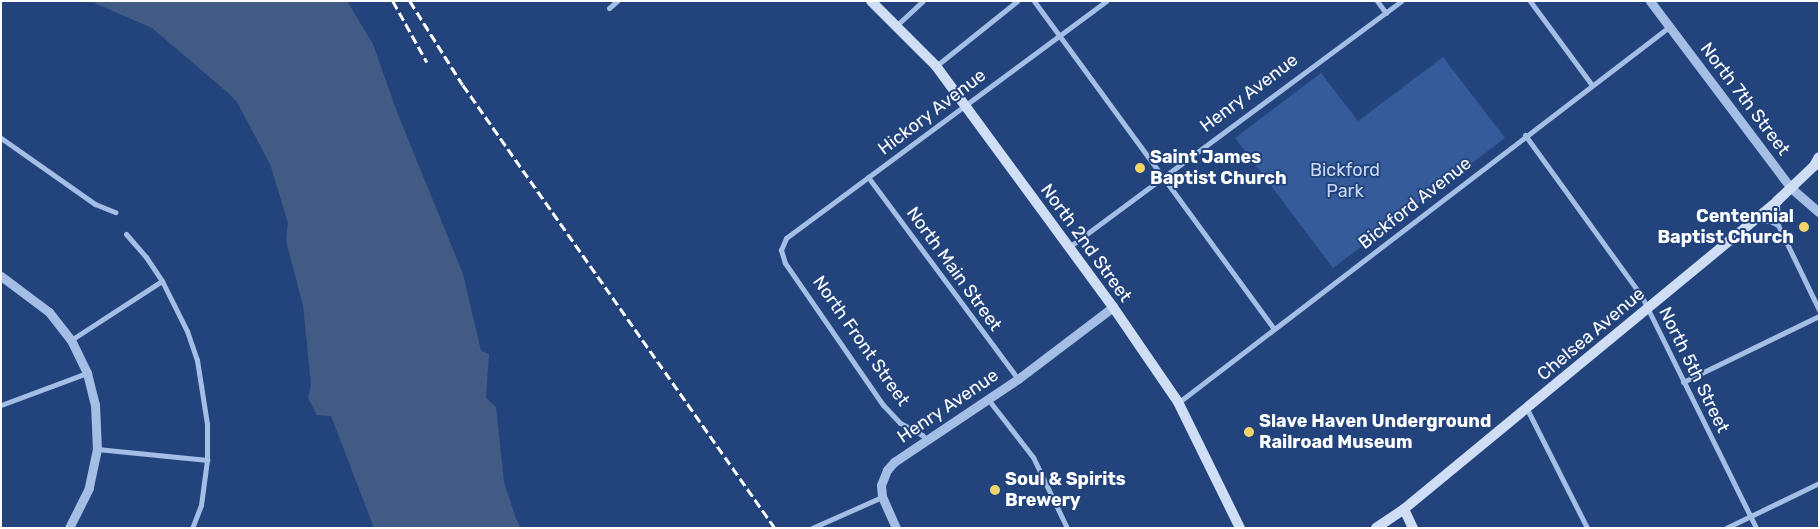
<!DOCTYPE html>
<style>
body{margin:0}
#map{position:relative;width:1820px;height:529px;overflow:hidden;background:#22437c;font-family:Rubik,sans-serif}
div>[style]{position:absolute}
.green>*{inset:0;background:#355b9a}
.water>*{inset:0;background:#425b85}
.minor>*{height:5px;margin:-2.5px;padding:0 2.5px;transform-origin:2.5px;border-radius:2.5px;background:#a5bee6}
.tertiary>*{height:9px;margin:-4.5px;padding:0 4.5px;transform-origin:4.5px;border-radius:4.5px;background:#a5bee6}
.secondary>*{height:10px;margin:-5px;padding:0 5px;transform-origin:5px;border-radius:5px;background:#cfddf5}
.rail>*{height:2.5px;margin-top:-1.25px;transform-origin:0;background:repeating-linear-gradient(90deg,#fff 0 9px,transparent 0 13px)}
.dots>*{width:14px;height:14px;translate:-50% -50%;box-sizing:border-box;border:2px solid #22437c;border-radius:50%}
span{translate:-50% -50%;white-space:nowrap;text-align:center;line-height:1.15;-webkit-text-stroke:4px #22437c;paint-order:stroke}
.street-label{font-size:18px;color:#fff}
.poi-label{font-size:18px;color:#fff;font-weight:700}
.left{translate:0 -50%;text-align:left}
.right{translate:-100% -50%;text-align:right}
.park-label{font-size:18px;color:#c9d9f5}
.frame{position:absolute;inset:0;border:2px solid #fff;pointer-events:none}
</style>
<div id="map">
<div class="green">
<i style="clip-path:polygon(1443px 57px,1505px 138px,1333px 268px,1235px 138px,1321px 73px,1358px 121px)"></i>
</div>
<div class="water">
<i style="clip-path:polygon(90px 1px,347px 1px,373px 44px,397px 112px,463px 274px,481px 351px,489px 354px,486px 398px,496px 407px,504px 482px,516px 519px,521px 528px,374px 528px,331px 416px,317px 415px,308px 398px,311px 385px,303px 305px,286px 241px,288px 223px,270px 164px,237px 102px,227px 92px,152px 28px)"></i>
</div>
<div class="minor">
<i style="left:1034px;top:1px;width:405px;rotate:53.8deg"></i>
<i style="left:1377px;top:1px;width:15px;rotate:53deg"></i>
<i style="left:1530px;top:1px;width:104px;rotate:53.6deg"></i>
<i style="left:609px;top:8px;width:11px;rotate:-41deg"></i>
<i style="left:897px;top:25px;width:35px;rotate:-43deg"></i>
<i style="left:936px;top:66px;width:104px;rotate:-38.7deg"></i>
<i style="left:1525px;top:135px;width:198px;rotate:54.1deg"></i>
<i style="left:1641px;top:295px;width:260px;rotate:63.7deg"></i>
<i style="left:1px;top:138px;width:115px;rotate:35.1deg"></i>
<i style="left:95px;top:204px;width:22px;rotate:22deg"></i>
<i style="left:868px;top:177px;width:252px;rotate:53.4deg"></i>
<i style="left:1777px;top:202px;width:23px;rotate:88deg"></i>
<i style="left:1778px;top:225px;width:94px;rotate:64.2deg"></i>
<i style="left:1757px;top:220px;width:13px;rotate:4deg"></i>
<i style="left:1770px;top:221px;width:9px;rotate:27deg"></i>
<i style="left:126px;top:234px;width:30px;rotate:49deg"></i>
<i style="left:146px;top:257px;width:29px;rotate:56deg"></i>
<i style="left:162px;top:281px;width:56px;rotate:63.4deg"></i>
<i style="left:187px;top:331px;width:31px;rotate:71deg"></i>
<i style="left:197px;top:360px;width:65px;rotate:81.1deg"></i>
<i style="left:207px;top:424px;width:36px;rotate:90deg"></i>
<i style="left:207px;top:460px;width:45px;rotate:97.6deg"></i>
<i style="left:201px;top:505px;width:25px;rotate:111deg"></i>
<i style="left:1069px;top:247px;width:413px;rotate:-36.5deg"></i>
<i style="left:71px;top:340px;width:108px;rotate:-33deg"></i>
<i style="left:1683px;top:382px;width:151px;rotate:-25.9deg"></i>
<i style="left:987px;top:398px;width:75px;rotate:52.1deg"></i>
<i style="left:1033px;top:457px;width:79px;rotate:64.4deg"></i>
<i style="left:1179px;top:402px;width:617px;rotate:-37.43deg"></i>
<i style="left:1px;top:405px;width:92px;rotate:-20.4deg"></i>
<i style="left:1527px;top:409px;width:133px;rotate:63.2deg"></i>
<i style="left:927px;top:440px;width:7px;rotate:-135deg"></i>
<i style="left:922px;top:435px;width:25px;rotate:-151deg"></i>
<i style="left:900px;top:423px;width:25px;rotate:-133deg"></i>
<i style="left:883px;top:405px;width:173px;rotate:-124.6deg"></i>
<i style="left:785px;top:263px;width:14px;rotate:-107deg"></i>
<i style="left:781px;top:250px;width:13px;rotate:-67deg"></i>
<i style="left:786px;top:238px;width:398px;rotate:-36.5deg"></i>
<i style="left:97px;top:449px;width:111px;rotate:5.7deg"></i>
<i style="left:812px;top:528px;width:77px;rotate:-23.9deg"></i>
<i style="left:1726px;top:528px;width:103px;rotate:-25.8deg"></i>
</div>
<div class="tertiary">
<i style="left:1650px;top:1px;width:234px;rotate:53deg"></i>
<i style="left:1791px;top:188px;width:37px;rotate:41deg"></i>
<i style="left:1px;top:276px;width:60px;rotate:36.9deg"></i>
<i style="left:49px;top:312px;width:36px;rotate:52deg"></i>
<i style="left:71px;top:340px;width:37px;rotate:64deg"></i>
<i style="left:87px;top:373px;width:32px;rotate:76deg"></i>
<i style="left:95px;top:404px;width:45px;rotate:87.5deg"></i>
<i style="left:97px;top:449px;width:40px;rotate:102deg"></i>
<i style="left:89px;top:488px;width:45px;rotate:116.6deg"></i>
<i style="left:896px;top:528px;width:34px;rotate:-114deg"></i>
<i style="left:882px;top:497px;width:12px;rotate:-95deg"></i>
<i style="left:881px;top:485px;width:16px;rotate:-68deg"></i>
<i style="left:887px;top:470px;width:11px;rotate:-49deg"></i>
<i style="left:894px;top:462px;width:149px;rotate:-33.8deg"></i>
<i style="left:1018px;top:379px;width:119px;rotate:-37.2deg"></i>
</div>
<div class="secondary">
<i style="left:871px;top:1px;width:92px;rotate:45deg"></i>
<i style="left:936px;top:66px;width:299px;rotate:53.7deg"></i>
<i style="left:1113px;top:307px;width:115px;rotate:55.6deg"></i>
<i style="left:1178px;top:402px;width:140px;rotate:63.8deg"></i>
<i style="left:1404px;top:509px;width:21px;rotate:65deg"></i>
<i style="left:1376px;top:528px;width:34px;rotate:-34deg"></i>
<i style="left:1404px;top:509px;width:484px;rotate:-39.5deg"></i>
<i style="left:1777px;top:201px;width:51px;rotate:-43.4deg"></i>
<i style="left:1814px;top:166px;width:10px;rotate:-61deg"></i>
</div>
<div class="rail">
<i style="left:393px;top:1px;width:70px;rotate:60.9deg"></i>
<i style="left:410px;top:1px;width:99px;rotate:57.8deg"></i>
<i style="left:463px;top:85px;width:542px;rotate:54.84deg"></i>
</div>
<div class="dots">
<i style="left:1140px;top:168px;background:#f2d468"></i>
<i style="left:1804px;top:227px;background:#f2d468"></i>
<i style="left:1249px;top:432px;background:#f2d468"></i>
<i style="left:995px;top:490px;background:#f2d468"></i>
</div>
<div class="street-label">
<span style="left:1249px;top:93px;rotate:-37deg">Henry Avenue</span>
<span style="left:1745px;top:99px;rotate:53deg">North 7th Street</span>
<span style="left:932px;top:112px;rotate:-37deg">Hickory Avenue</span>
<span style="left:1415px;top:203px;rotate:-38deg">Bickford Avenue</span>
<span style="left:1086px;top:243px;rotate:54deg">North 2nd Street</span>
<span style="left:954px;top:269px;rotate:54deg">North Main Street</span>
<span style="left:1591px;top:334px;rotate:-40deg">Chelsea Avenue</span>
<span style="left:861px;top:341px;rotate:55deg">North Front Street</span>
<span style="left:1694px;top:370px;rotate:64deg">North 5th Street</span>
<span style="left:948px;top:406px;rotate:-34deg">Henry Avenue</span>
</div>
<div class="poi-label">
<span class="left" style="left:1150px;top:168px">Saint James<br>Baptist Church</span>
<span class="right" style="left:1794px;top:227px">Centennial<br>Baptist Church</span>
<span class="left" style="left:1259px;top:432px">Slave Haven Underground<br>Railroad Museum</span>
<span class="left" style="left:1005px;top:490px">Soul &amp; Spirits<br>Brewery</span>
</div>
<div class="park-label">
<span style="left:1345px;top:181px">Bickford<br>Park</span>
</div>
<div class="frame"></div>
</div>
